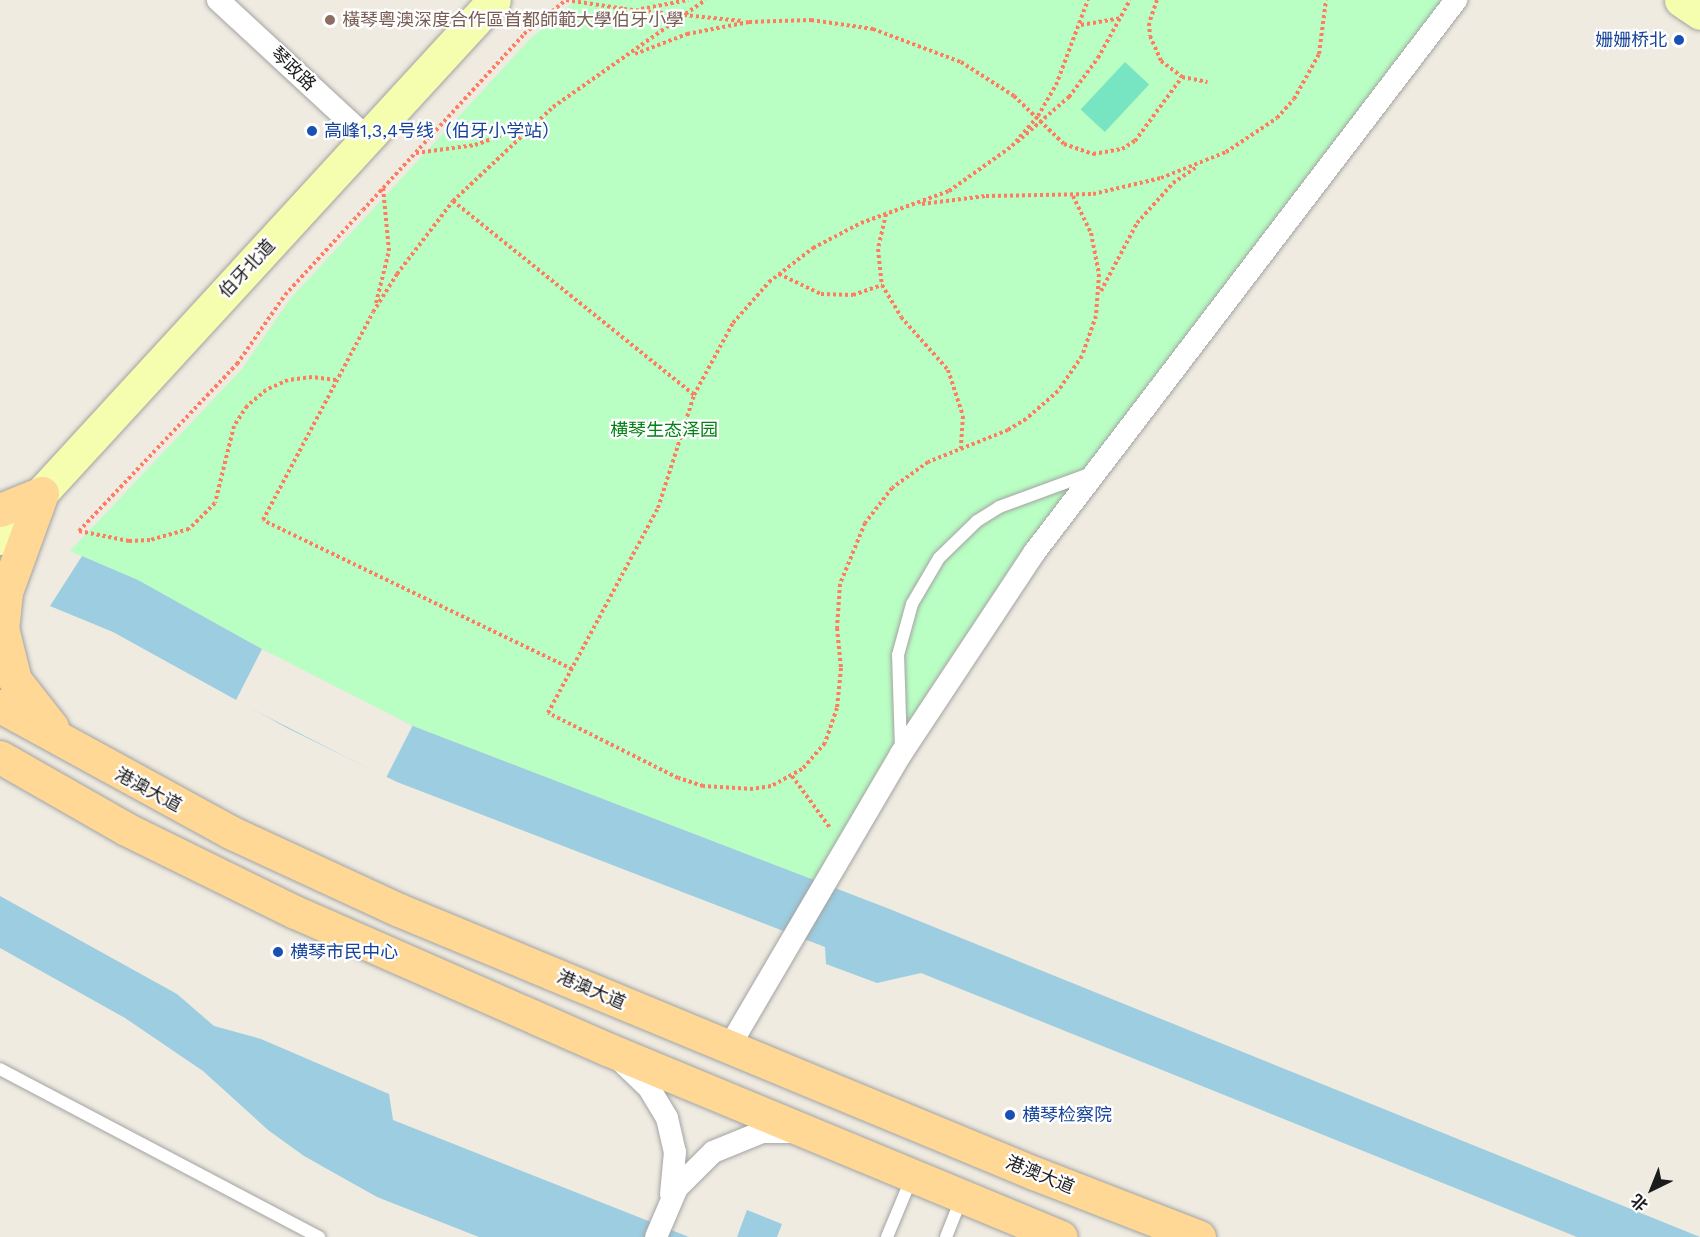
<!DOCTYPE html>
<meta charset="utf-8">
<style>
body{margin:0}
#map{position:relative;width:1700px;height:1237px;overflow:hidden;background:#efebe1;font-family:"Work Sans","Noto Sans SC",sans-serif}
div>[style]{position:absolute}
.park>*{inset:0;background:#b9fec3}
.pitch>*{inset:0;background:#78e5c2;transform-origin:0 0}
.water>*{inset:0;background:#9dcde0}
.pier>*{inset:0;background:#efebe1;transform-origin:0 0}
.path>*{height:4px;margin-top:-2px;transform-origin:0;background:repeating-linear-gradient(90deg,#ff7c61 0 3px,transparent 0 6px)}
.roads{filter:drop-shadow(0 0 2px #a3a3a3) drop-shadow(0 0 2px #a3a3a3)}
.service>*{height:12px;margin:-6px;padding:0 6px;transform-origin:6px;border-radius:6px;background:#fff}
.minor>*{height:22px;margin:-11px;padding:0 11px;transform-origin:11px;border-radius:11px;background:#fff}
.secondary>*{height:33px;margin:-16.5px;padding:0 16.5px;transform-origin:16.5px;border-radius:16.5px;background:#f5feaf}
.primary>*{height:33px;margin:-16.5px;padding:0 16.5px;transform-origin:16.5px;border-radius:16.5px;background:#ffd895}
.dots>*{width:16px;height:16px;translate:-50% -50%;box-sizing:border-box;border:3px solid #fff;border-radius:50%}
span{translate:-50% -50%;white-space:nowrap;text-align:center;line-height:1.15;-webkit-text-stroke:4.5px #fff;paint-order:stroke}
.education-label{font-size:18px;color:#785e54}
.left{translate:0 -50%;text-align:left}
.transit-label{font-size:18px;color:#164399}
.right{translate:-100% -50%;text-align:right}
.street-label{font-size:18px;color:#1c1c1c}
.park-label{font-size:18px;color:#038216}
.north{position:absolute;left:1622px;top:1159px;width:60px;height:60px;-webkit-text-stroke:4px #fff;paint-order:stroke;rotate:223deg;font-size:16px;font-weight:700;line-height:24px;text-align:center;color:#1c1c1c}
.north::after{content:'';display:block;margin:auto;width:21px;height:27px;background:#1c1c1c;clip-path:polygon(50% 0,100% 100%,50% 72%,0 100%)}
</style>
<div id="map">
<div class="park">
<i style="clip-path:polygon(576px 0,1443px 0,1026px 547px,935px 680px,814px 880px,413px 726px,314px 678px,138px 580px,70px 551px,242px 369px,290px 299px,530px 39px)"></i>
</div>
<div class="pitch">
<i style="left:1125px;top:62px;width:33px;height:65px;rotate:43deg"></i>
</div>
<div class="water">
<i style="clip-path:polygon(82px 556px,138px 580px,314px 678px,413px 726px,887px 908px,1700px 1237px,1577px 1237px,921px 973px,877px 983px,826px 964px,825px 947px,397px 782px,287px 728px,113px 632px,50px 606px)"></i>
<i style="clip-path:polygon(0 896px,177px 994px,214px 1026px,261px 1039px,389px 1094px,393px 1120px,689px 1237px,479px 1237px,377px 1197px,304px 1156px,268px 1130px,203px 1071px,125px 1018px,0 948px)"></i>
<i style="clip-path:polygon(747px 1210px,782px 1224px,777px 1237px,737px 1237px)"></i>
</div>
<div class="pier">
<i style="left:262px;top:649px;width:169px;height:58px;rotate:27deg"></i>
</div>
<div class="path">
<i style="left:566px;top:0;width:60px;rotate:8.7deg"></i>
<i style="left:1157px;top:0;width:24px;rotate:109deg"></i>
<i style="left:1149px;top:23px;width:13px;rotate:86deg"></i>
<i style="left:1150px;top:36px;width:27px;rotate:66deg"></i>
<i style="left:1161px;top:61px;width:26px;rotate:37deg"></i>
<i style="left:1182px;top:77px;width:26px;rotate:11deg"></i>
<i style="left:624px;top:9px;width:119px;rotate:5.8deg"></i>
<i style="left:641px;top:9px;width:48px;rotate:-10.8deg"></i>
<i style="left:1081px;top:25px;width:41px;rotate:-9.9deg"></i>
<i style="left:635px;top:54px;width:56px;rotate:-21deg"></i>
<i style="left:687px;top:34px;width:63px;rotate:-11deg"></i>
<i style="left:749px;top:22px;width:62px;rotate:-1.8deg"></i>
<i style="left:811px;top:20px;width:63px;rotate:8.3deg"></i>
<i style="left:873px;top:29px;width:94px;rotate:20.6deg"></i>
<i style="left:961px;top:62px;width:63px;rotate:32.7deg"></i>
<i style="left:1014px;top:96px;width:69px;rotate:43.8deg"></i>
<i style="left:1064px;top:144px;width:31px;rotate:19deg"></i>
<i style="left:1093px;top:154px;width:29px;rotate:-10deg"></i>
<i style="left:1122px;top:149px;width:15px;rotate:-32deg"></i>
<i style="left:1135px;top:141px;width:79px;rotate:-53.7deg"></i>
<i style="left:1017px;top:142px;width:69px;rotate:-40.9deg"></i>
<i style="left:1069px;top:97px;width:49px;rotate:-53.4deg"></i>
<i style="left:1098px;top:58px;width:66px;rotate:-61.1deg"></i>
<i style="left:416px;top:153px;width:60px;rotate:-7.7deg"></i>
<i style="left:475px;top:145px;width:53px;rotate:-19.8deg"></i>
<i style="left:1073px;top:196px;width:41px;rotate:64.1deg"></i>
<i style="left:1091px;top:233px;width:42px;rotate:79deg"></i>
<i style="left:1099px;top:274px;width:42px;rotate:94.1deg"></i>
<i style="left:1096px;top:316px;width:42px;rotate:109.3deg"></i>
<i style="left:1082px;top:356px;width:42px;rotate:124.4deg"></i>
<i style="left:1058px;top:391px;width:43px;rotate:138.8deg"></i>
<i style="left:1026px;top:419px;width:21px;rotate:149deg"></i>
<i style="left:1008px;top:430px;width:86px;rotate:158.2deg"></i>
<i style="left:928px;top:462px;width:44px;rotate:144.2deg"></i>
<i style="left:892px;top:488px;width:44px;rotate:127.6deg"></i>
<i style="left:865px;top:523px;width:66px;rotate:112.3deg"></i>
<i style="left:840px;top:584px;width:44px;rotate:93.9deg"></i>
<i style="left:837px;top:628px;width:40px;rotate:84.3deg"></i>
<i style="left:841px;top:668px;width:40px;rotate:95.7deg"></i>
<i style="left:837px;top:708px;width:37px;rotate:109deg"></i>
<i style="left:825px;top:743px;width:35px;rotate:131deg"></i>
<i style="left:802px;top:769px;width:35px;rotate:151deg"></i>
<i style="left:771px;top:786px;width:18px;rotate:171deg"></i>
<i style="left:753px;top:789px;width:50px;rotate:-176.6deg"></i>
<i style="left:703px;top:786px;width:26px;rotate:-162deg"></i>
<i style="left:678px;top:778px;width:145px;rotate:-153.4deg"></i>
<i style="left:548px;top:713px;width:233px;rotate:-61.8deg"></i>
<i style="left:658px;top:508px;width:119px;rotate:-72.3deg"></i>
<i style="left:694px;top:395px;width:82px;rotate:-61.6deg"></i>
<i style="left:733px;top:323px;width:55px;rotate:-48.7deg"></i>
<i style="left:769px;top:282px;width:56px;rotate:-37.7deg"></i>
<i style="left:813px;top:248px;width:54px;rotate:-27.5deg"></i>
<i style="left:861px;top:223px;width:94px;rotate:-20deg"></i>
<i style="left:949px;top:191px;width:77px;rotate:-35.5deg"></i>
<i style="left:1012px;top:146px;width:40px;rotate:-49deg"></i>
<i style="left:1038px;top:116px;width:36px;rotate:-60deg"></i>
<i style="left:1056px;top:85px;width:91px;rotate:-69.4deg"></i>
<i style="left:453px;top:201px;width:309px;rotate:38.8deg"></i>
<i style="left:922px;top:204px;width:64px;rotate:-7.1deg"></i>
<i style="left:986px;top:196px;width:107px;rotate:-1.1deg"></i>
<i style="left:1093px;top:194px;width:70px;rotate:-13.2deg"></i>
<i style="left:1161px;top:178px;width:70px;rotate:-21.8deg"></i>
<i style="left:1226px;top:152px;width:61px;rotate:-33.7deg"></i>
<i style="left:1277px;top:118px;width:25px;rotate:-48deg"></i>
<i style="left:1294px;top:99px;width:51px;rotate:-60.9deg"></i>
<i style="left:1319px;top:54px;width:54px;rotate:-82.6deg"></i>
<i style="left:886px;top:214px;width:36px;rotate:103deg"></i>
<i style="left:878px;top:249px;width:36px;rotate:84deg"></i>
<i style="left:882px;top:285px;width:37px;rotate:59deg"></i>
<i style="left:901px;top:317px;width:71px;rotate:48.4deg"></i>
<i style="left:948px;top:370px;width:48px;rotate:71.9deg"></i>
<i style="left:963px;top:416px;width:32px;rotate:94deg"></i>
<i style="left:779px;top:274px;width:47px;rotate:25.5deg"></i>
<i style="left:821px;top:294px;width:32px;rotate:2deg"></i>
<i style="left:853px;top:295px;width:31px;rotate:-19deg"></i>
<i style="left:1101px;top:291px;width:77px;rotate:-62.1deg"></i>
<i style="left:1137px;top:223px;width:54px;rotate:-48deg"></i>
<i style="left:1173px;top:183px;width:27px;rotate:-34deg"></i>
<i style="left:376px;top:303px;width:54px;rotate:-76deg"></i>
<i style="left:389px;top:251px;width:63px;rotate:-95.4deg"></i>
<i style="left:336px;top:380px;width:24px;rotate:-173deg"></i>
<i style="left:312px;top:377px;width:24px;rotate:173deg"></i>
<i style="left:288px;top:380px;width:24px;rotate:156deg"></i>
<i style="left:266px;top:390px;width:25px;rotate:140deg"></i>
<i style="left:247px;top:406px;width:24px;rotate:123deg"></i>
<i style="left:234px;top:426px;width:79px;rotate:103.9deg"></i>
<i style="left:215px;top:503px;width:37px;rotate:135deg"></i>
<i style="left:189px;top:529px;width:41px;rotate:164.2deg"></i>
<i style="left:150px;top:540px;width:21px;rotate:177deg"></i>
<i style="left:129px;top:541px;width:51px;rotate:-168.7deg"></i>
<i style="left:79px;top:531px;width:230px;rotate:-46.6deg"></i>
<i style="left:237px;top:364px;width:84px;rotate:-55.2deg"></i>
<i style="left:285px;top:295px;width:115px;rotate:-47.5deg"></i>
<i style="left:363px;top:210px;width:239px;rotate:-47.5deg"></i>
<i style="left:524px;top:34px;width:54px;rotate:-39deg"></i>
<i style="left:572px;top:669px;width:343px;rotate:-154.3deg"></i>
<i style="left:263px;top:520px;width:235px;rotate:-62.1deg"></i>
<i style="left:373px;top:312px;width:45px;rotate:-57.7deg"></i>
<i style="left:397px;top:274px;width:92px;rotate:-52.5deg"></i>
<i style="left:453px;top:201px;width:137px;rotate:-43.2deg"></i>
<i style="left:553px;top:107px;width:186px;rotate:-35.1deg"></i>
<i style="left:792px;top:776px;width:66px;rotate:53.7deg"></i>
</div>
<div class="roads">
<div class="service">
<i style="left:901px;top:749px;width:94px;rotate:-91.8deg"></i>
<i style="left:898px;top:655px;width:53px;rotate:-74.6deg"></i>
<i style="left:912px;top:604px;width:53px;rotate:-59.6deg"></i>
<i style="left:939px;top:558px;width:53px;rotate:-44.2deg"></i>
<i style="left:977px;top:521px;width:26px;rotate:-32deg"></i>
<i style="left:999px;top:507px;width:99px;rotate:-20.1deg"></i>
<i style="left:0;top:1069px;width:361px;rotate:27.8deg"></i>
<i style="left:887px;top:1237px;width:65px;rotate:-67.4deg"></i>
<i style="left:946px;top:1237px;width:43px;rotate:-68.2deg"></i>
</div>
<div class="minor">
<i style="left:218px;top:0;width:203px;rotate:42.8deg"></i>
<i style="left:729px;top:1047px;width:340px;rotate:-59.6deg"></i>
<i style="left:901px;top:754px;width:241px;rotate:-56.5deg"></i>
<i style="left:1034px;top:553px;width:696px;rotate:-52.65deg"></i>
<i style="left:622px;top:1062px;width:37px;rotate:44deg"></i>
<i style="left:649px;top:1088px;width:35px;rotate:59deg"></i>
<i style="left:667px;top:1118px;width:35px;rotate:77deg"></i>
<i style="left:675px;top:1152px;width:42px;rotate:95.4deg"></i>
<i style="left:656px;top:1237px;width:53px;rotate:-66.8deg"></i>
<i style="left:677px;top:1188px;width:51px;rotate:-45deg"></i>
<i style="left:713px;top:1152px;width:53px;rotate:-22.2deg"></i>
<i style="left:762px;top:1132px;width:32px"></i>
</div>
<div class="secondary">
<i style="left:1681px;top:0;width:23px;rotate:34deg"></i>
<i style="left:0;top:538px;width:730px;rotate:-47.44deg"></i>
</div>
<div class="primary">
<i style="left:42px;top:493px;width:105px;rotate:110deg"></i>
<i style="left:6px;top:592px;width:36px;rotate:96deg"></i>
<i style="left:2px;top:628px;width:54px;rotate:76deg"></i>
<i style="left:15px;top:680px;width:60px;rotate:51.8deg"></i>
<i style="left:0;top:510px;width:45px;rotate:-22deg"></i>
<i style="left:0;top:706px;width:262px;rotate:28.7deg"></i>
<i style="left:230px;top:832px;width:186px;rotate:24.8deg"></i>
<i style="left:399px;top:910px;width:687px;rotate:22.5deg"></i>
<i style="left:1034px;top:1173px;width:177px;rotate:21.2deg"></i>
<i style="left:0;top:757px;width:145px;rotate:29.7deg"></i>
<i style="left:126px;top:829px;width:188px;rotate:26.2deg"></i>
<i style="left:295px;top:912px;width:341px;rotate:23.7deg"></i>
<i style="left:607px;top:1049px;width:491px;rotate:22.5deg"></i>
</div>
</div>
<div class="dots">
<i style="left:330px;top:20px;background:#8d6e63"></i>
<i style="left:1679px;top:40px;background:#1a4fb4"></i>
<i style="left:312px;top:131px;background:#1a4fb4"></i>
<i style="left:278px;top:952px;background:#1a4fb4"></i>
<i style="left:1010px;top:1115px;background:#1a4fb4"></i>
</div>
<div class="education-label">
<span class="left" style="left:342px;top:20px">橫琴粵澳深度合作區首都師範大學伯牙小學</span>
</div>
<div class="transit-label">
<span class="right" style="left:1667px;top:40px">姗姗桥北</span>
<span class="left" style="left:324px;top:131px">高峰1,3,4号线（伯牙小学站）</span>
<span class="left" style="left:290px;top:952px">横琴市民中心</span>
<span class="left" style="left:1022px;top:1115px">横琴检察院</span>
</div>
<div class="street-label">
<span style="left:293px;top:69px;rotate:43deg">琴政路</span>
<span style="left:247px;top:269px;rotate:-47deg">伯牙北道</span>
<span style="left:148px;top:790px;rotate:28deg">港澳大道</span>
<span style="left:591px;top:990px;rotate:23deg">港澳大道</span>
<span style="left:1040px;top:1175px;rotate:22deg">港澳大道</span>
</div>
<div class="park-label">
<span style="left:664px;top:430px">横琴生态泽园</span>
</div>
<div class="north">北</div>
</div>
